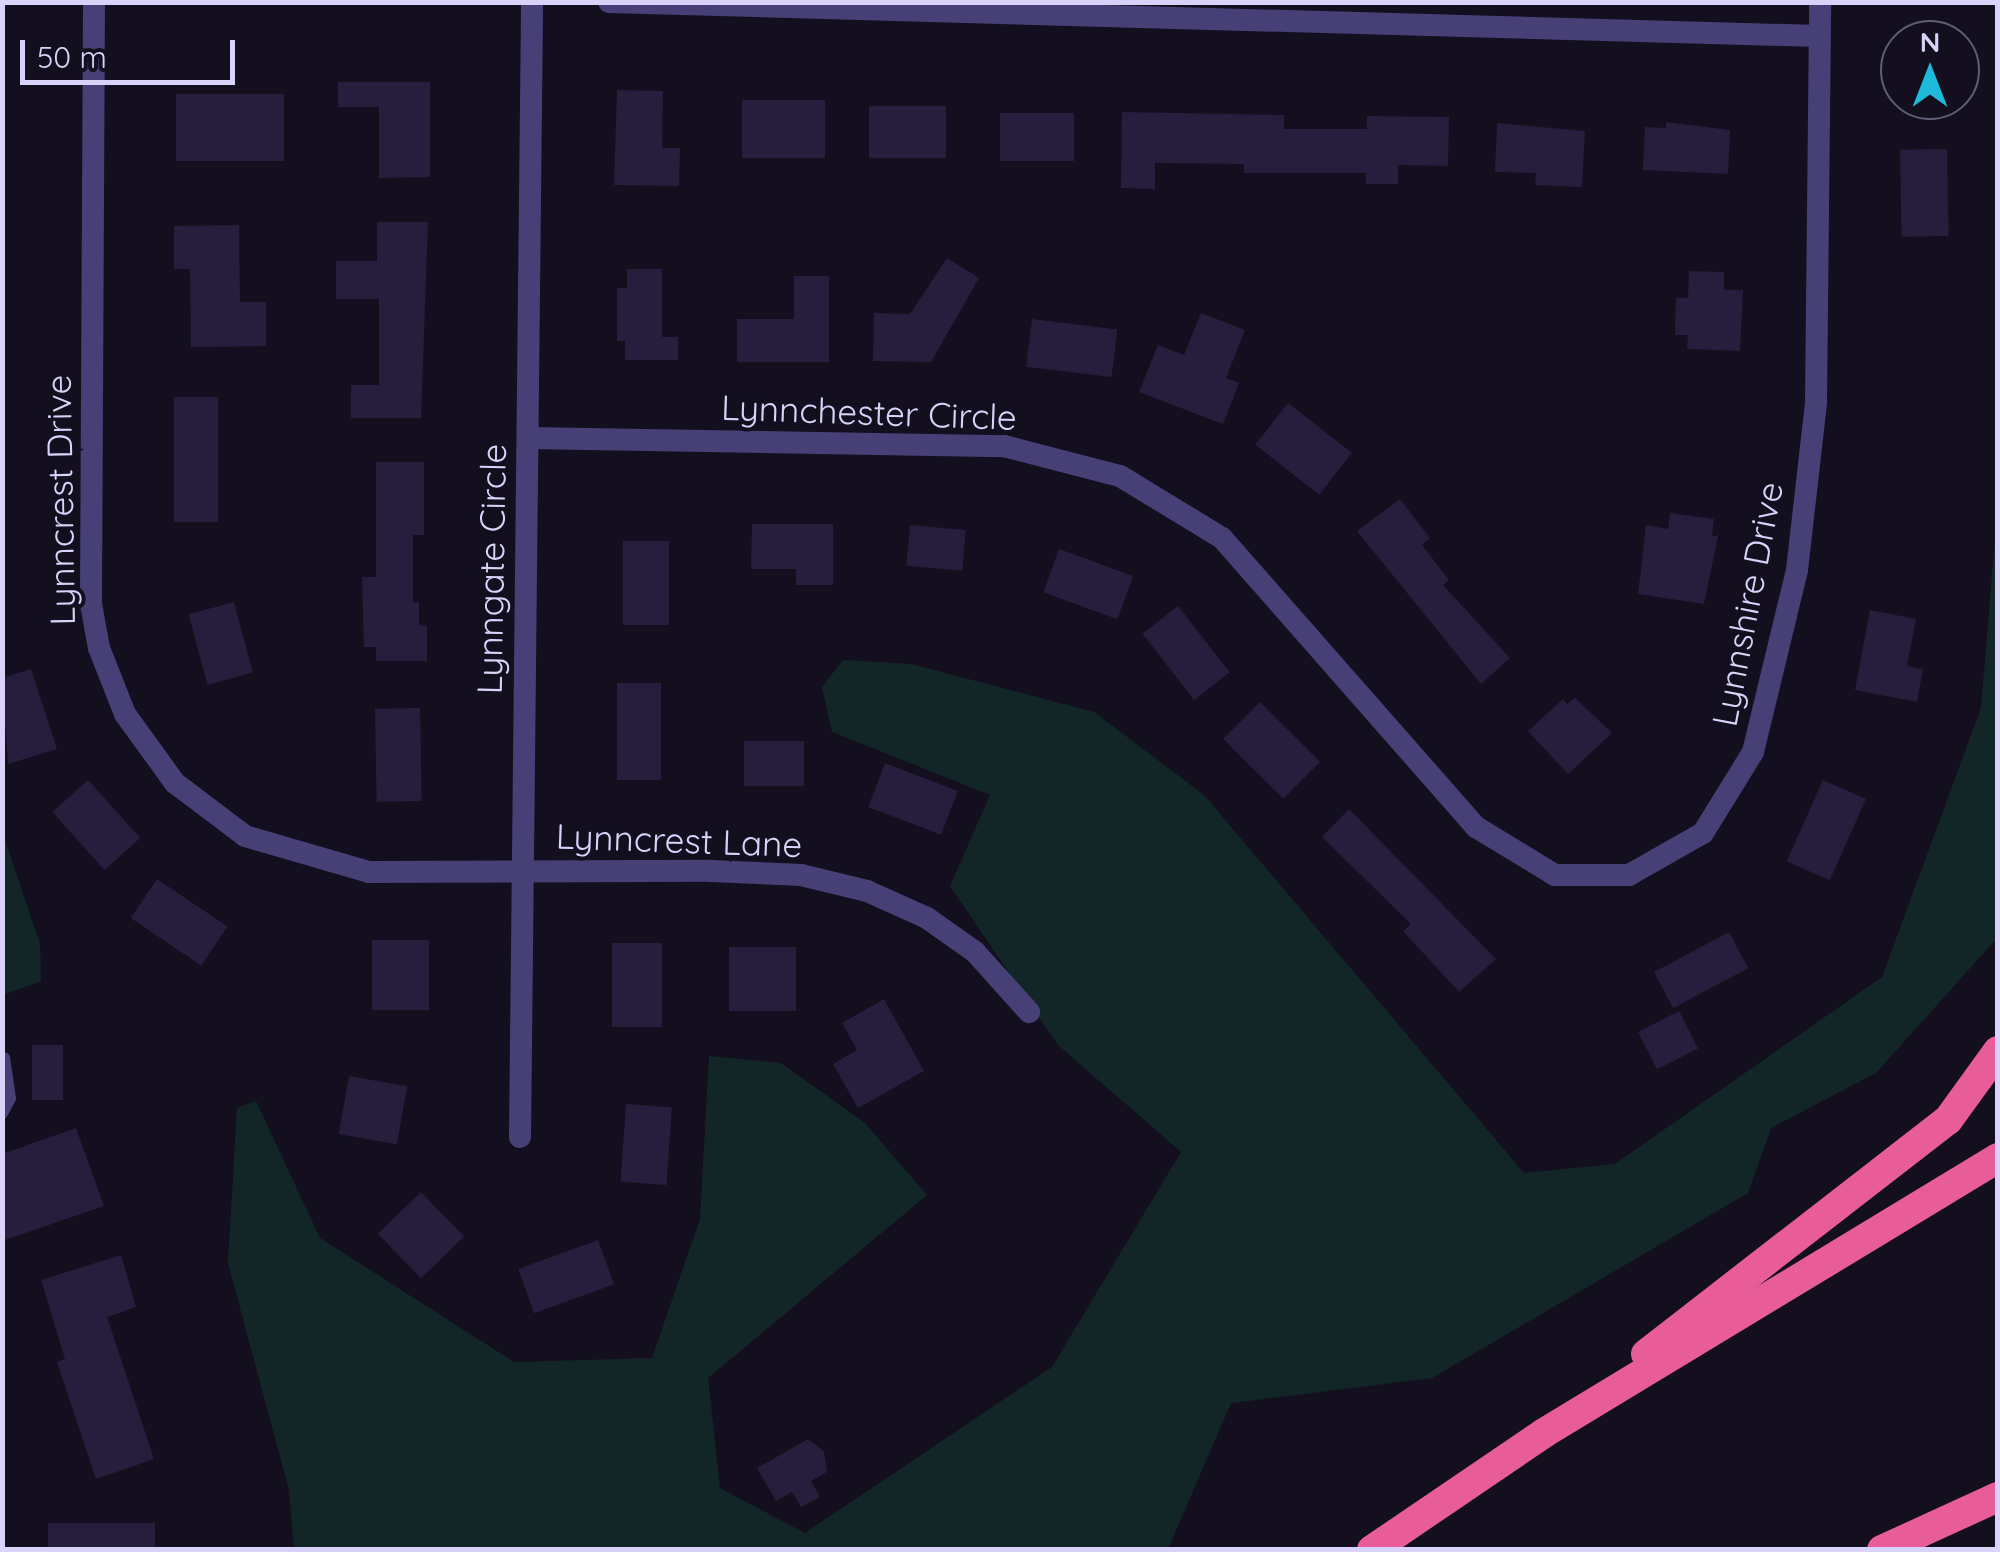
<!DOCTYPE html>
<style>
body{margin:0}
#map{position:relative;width:2000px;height:1552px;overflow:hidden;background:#130f1e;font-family:Quicksand,sans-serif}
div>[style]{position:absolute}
.green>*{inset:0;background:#132627}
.building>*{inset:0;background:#261e3c;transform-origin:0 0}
.service>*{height:11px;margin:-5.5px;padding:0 5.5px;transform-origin:5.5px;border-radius:5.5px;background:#464077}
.minor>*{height:22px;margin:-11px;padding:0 11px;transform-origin:11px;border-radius:11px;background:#464077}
.motorway>*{height:30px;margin:-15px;padding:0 15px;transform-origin:15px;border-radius:15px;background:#e85d97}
span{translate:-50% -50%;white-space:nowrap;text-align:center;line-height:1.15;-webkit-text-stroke:8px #130f1e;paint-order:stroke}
.street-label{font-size:35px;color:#d9d2f9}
.frame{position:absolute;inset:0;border:5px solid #d9d2f9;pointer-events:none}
.north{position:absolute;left:1880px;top:20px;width:100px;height:100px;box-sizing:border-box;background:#130f1e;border:2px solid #625d76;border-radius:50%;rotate:0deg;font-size:28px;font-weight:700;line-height:40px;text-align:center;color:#d9d2f9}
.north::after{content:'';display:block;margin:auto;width:35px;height:45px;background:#1ebad9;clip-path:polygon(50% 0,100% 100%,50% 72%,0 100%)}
.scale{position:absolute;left:20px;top:40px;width:215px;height:45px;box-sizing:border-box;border:5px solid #d9d2f9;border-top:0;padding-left:12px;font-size:30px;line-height:35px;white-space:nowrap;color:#d9d2f9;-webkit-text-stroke:8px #130f1e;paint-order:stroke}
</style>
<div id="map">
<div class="green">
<i style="clip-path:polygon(1997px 513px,1997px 938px,1876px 1073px,1771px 1128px,1748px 1193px,1432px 1378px,1231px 1403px,1168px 1549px,294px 1549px,289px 1490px,228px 1263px,237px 1108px,256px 1101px,320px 1238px,514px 1362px,652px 1358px,700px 1219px,709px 1056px,781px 1063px,865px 1123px,927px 1195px,708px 1378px,720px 1488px,805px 1533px,1052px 1367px,1181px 1152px,1058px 1045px,950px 886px,990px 795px,832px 732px,822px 687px,843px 660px,911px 664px,1094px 712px,1204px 795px,1524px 1173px,1615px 1164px,1882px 977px,1981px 708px)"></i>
<i style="clip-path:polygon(3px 834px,40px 944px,41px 981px,3px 995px)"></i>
</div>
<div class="building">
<i style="clip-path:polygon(338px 82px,430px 82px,430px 177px,379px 178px,379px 107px,338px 107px)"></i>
<i style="clip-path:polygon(617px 90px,663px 91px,662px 148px,680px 148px,679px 186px,614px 185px)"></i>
<i style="left:176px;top:94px;width:108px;height:67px"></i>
<i style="left:825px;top:100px;width:58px;height:83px;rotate:90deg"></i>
<i style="left:869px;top:106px;width:77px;height:52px"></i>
<i style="clip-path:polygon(1122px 112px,1284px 115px,1284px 129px,1367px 129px,1367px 116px,1449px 117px,1448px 166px,1398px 165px,1398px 184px,1366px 184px,1366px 173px,1244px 173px,1244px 164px,1155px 163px,1155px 189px,1121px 188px)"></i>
<i style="left:1000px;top:113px;width:74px;height:48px"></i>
<i style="clip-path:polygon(1666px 122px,1730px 130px,1728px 174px,1643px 170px,1645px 127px,1666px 128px)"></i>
<i style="clip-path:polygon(1497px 123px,1585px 131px,1582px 187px,1535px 185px,1536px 173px,1495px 172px)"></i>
<i style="left:1947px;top:149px;width:87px;height:47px;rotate:89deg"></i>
<i style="clip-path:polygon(377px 222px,428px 222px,421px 418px,351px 418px,351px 385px,379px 385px,379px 299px,336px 299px,336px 261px,377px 261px)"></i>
<i style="clip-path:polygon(239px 225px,240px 302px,266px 302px,266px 346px,191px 347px,190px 269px,174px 269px,174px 226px)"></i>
<i style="clip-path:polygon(947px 258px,979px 278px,931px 362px,873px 361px,874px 313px,910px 314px)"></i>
<i style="clip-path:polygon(627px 269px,662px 269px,662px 337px,678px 337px,678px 360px,625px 360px,625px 341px,617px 341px,617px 288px,627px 288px)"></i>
<i style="clip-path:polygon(1689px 271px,1724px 272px,1724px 290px,1743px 290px,1740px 351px,1687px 349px,1688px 335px,1675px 335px,1676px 298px,1688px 298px)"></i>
<i style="clip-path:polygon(794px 276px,829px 276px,829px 362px,737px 362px,737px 319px,794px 319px)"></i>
<i style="clip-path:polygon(1201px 313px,1245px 330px,1226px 378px,1239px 383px,1223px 424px,1139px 392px,1158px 345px,1184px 355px)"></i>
<i style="left:1032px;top:319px;width:86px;height:48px;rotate:7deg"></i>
<i style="left:174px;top:397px;width:44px;height:125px"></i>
<i style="left:1288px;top:403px;width:81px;height:53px;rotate:38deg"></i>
<i style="clip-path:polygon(376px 462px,424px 462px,424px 535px,413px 535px,413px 602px,419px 602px,419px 625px,427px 626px,427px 661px,376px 661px,376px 647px,364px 647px,362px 577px,376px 577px)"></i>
<i style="clip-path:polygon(1400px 499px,1430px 538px,1422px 545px,1449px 580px,1443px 585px,1510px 658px,1481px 684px,1357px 531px)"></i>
<i style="clip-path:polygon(1670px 513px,1714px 519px,1712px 536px,1718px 536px,1704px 604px,1638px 594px,1646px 525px,1668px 529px)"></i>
<i style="clip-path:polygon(752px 524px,833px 524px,833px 585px,796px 585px,796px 569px,751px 569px)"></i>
<i style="left:910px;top:525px;width:56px;height:41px;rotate:5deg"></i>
<i style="left:623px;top:541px;width:46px;height:84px"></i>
<i style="left:1059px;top:549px;width:79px;height:46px;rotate:20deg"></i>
<i style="left:234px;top:602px;width:73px;height:47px;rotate:75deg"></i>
<i style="left:1178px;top:606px;width:84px;height:45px;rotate:52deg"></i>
<i style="clip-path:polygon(1870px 610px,1916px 619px,1907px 666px,1923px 669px,1917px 702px,1855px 690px)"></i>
<i style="clip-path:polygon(31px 669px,57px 749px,8px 764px,2px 678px)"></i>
<i style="left:617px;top:683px;width:44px;height:97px"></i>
<i style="clip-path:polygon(1575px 698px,1612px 733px,1568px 774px,1528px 731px,1563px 699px,1567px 704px)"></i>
<i style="left:1260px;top:702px;width:85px;height:52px;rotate:45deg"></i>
<i style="left:420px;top:708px;width:93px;height:45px;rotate:89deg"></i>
<i style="left:744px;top:741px;width:60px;height:45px"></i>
<i style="left:885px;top:763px;width:78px;height:47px;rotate:21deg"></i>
<i style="left:88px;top:780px;width:78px;height:48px;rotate:48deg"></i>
<i style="left:1823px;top:780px;width:47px;height:89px;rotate:24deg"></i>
<i style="clip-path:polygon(1349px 809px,1496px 959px,1459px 992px,1403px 931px,1411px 924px,1322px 837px)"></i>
<i style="left:157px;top:879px;width:85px;height:47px;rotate:34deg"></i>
<i style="left:1729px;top:932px;width:41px;height:85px;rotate:62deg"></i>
<i style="left:372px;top:940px;width:57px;height:70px"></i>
<i style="left:612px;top:943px;width:50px;height:84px"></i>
<i style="left:729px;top:947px;width:67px;height:64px"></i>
<i style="clip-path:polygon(884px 999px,924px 1071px,858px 1108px,833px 1064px,857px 1050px,842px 1023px)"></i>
<i style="left:1679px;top:1011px;width:42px;height:46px;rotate:63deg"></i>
<i style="left:32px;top:1045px;width:31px;height:55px"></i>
<i style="left:349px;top:1076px;width:59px;height:59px;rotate:10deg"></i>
<i style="left:626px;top:1104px;width:46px;height:78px;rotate:4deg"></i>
<i style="clip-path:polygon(76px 1128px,104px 1206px,2px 1241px,2px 1154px)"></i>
<i style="left:421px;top:1192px;width:62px;height:60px;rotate:46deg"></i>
<i style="left:598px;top:1240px;width:47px;height:85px;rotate:70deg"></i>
<i style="clip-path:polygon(121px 1255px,136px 1307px,107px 1317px,154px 1459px,96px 1479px,57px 1362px,65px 1359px,41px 1280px)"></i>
<i style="clip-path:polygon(808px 1439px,824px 1451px,827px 1472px,811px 1481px,820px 1497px,801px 1507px,792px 1492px,776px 1501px,757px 1468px)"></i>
<i style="left:48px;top:1523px;width:107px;height:27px"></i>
</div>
<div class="service">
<i style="left:2px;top:1113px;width:17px;rotate:-62deg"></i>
<i style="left:10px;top:1098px;width:41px;rotate:-98.3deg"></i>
</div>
<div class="minor">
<i style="left:94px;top:2px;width:602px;rotate:90.29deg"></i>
<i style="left:91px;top:604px;width:45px;rotate:79.7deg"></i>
<i style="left:99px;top:648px;width:71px;rotate:68.5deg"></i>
<i style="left:125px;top:714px;width:85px;rotate:54.1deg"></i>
<i style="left:175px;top:783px;width:88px;rotate:37.1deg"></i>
<i style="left:245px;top:836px;width:129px;rotate:16.2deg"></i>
<i style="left:369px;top:872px;width:342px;rotate:-0.2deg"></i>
<i style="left:711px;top:871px;width:90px;rotate:2.5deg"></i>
<i style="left:801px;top:875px;width:68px;rotate:13.6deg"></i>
<i style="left:867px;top:891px;width:66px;rotate:24.2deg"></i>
<i style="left:927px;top:918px;width:59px;rotate:35.3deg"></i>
<i style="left:975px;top:952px;width:81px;rotate:48deg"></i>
<i style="left:609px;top:2px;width:1210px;rotate:1.61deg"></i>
<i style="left:528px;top:438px;width:476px;rotate:1deg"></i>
<i style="left:1004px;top:446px;width:120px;rotate:14.5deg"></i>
<i style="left:1120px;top:476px;width:119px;rotate:31.3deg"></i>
<i style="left:1222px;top:538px;width:385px;rotate:48.7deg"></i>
<i style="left:1476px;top:827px;width:92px;rotate:31.3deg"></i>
<i style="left:1555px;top:875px;width:74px"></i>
<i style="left:1629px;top:875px;width:85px;rotate:-29.6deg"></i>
<i style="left:1703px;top:833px;width:95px;rotate:-58.3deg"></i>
<i style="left:1753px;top:752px;width:187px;rotate:-76.4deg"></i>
<i style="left:1797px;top:570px;width:169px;rotate:-83.5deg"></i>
<i style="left:1816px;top:402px;width:400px;rotate:-89.4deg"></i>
<i style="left:520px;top:1137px;width:1135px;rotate:-89.39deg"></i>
</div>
<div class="motorway">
<i style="left:1646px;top:1354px;width:382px;rotate:-37.8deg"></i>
<i style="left:1948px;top:1120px;width:85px;rotate:-54.1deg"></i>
<i style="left:1372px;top:1550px;width:208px;rotate:-34.2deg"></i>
<i style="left:1544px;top:1433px;width:531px;rotate:-31.2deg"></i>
<i style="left:1882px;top:1550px;width:128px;rotate:-24.6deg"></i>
</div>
<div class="street-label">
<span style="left:869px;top:412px;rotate:2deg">Lynnchester Circle</span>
<span style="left:60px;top:500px;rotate:-91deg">Lynncrest Drive</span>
<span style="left:491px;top:569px;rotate:-89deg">Lynngate Circle</span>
<span style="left:1747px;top:604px;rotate:-79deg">Lynnshire Drive</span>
<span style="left:679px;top:840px;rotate:2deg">Lynncrest Lane</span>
</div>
<div class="frame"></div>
<div class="north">N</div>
<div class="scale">50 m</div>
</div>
